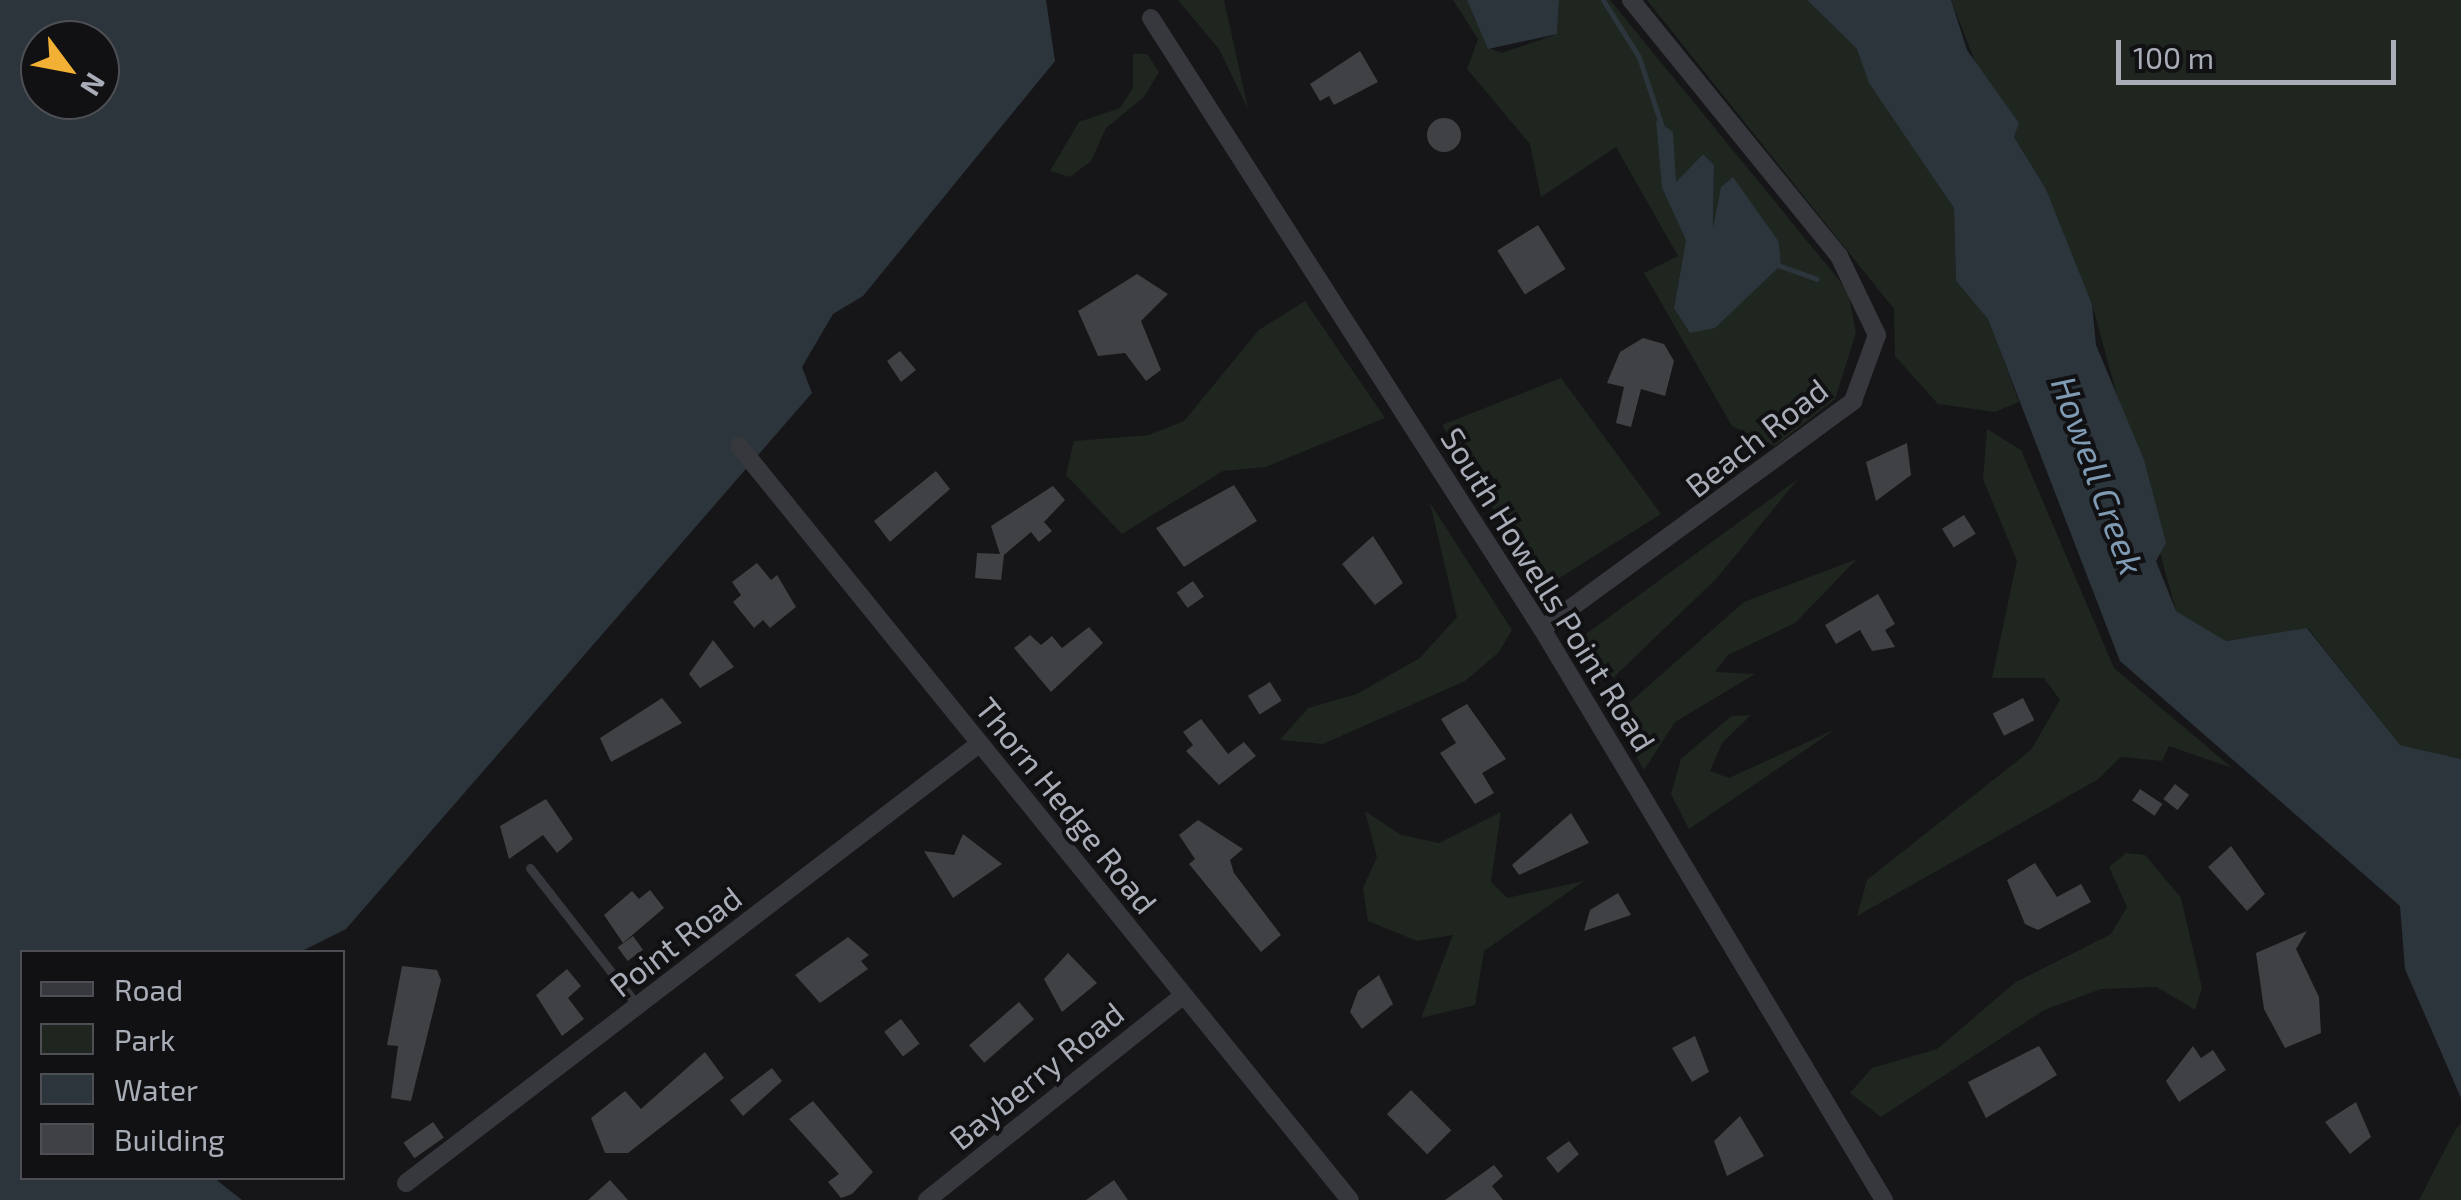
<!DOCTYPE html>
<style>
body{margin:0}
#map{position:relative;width:2461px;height:1200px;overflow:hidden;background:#161618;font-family:"Exo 2",sans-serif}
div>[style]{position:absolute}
.green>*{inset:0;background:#1e261f}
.water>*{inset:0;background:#2c353c}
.stream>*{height:5px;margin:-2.5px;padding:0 2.5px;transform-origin:2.5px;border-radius:2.5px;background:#2c353c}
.building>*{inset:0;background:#404145;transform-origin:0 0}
.round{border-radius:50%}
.lane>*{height:9px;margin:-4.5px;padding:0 4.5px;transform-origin:4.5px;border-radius:4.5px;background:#37383d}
.street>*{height:18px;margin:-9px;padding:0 9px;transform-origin:9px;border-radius:9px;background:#37383d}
span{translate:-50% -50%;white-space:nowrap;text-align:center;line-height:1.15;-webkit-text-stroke:8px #111113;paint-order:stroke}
.street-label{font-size:32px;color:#a8adb8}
.water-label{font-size:35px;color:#7f9bb3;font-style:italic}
.legend{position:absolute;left:20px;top:950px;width:325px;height:230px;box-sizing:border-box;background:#111113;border:2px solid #4d4f55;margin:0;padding:12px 18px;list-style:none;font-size:30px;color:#a8adb8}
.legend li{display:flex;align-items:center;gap:20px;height:50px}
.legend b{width:50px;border:2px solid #4d4f55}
.north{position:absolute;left:20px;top:20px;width:100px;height:100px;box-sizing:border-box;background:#111113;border:2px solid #4d4f55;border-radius:50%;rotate:122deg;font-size:28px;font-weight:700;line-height:40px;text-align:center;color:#a8adb8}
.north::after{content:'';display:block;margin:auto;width:35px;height:45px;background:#f2b134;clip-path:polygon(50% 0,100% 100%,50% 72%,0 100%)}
.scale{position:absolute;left:2116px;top:40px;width:280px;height:45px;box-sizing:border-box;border:5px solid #a8adb8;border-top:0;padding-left:12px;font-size:30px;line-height:35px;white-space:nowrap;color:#a8adb8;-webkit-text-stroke:8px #111113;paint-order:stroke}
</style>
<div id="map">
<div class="green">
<i style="clip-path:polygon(1178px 0,1224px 0,1248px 109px,1219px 49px)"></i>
<i style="clip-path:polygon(evenodd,1453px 0,1467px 0,1488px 48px,1502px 53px,1557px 34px,1559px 0,1610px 0,1848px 291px,1856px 333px,1835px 399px,1775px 446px,1732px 426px,1644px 273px,1678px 256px,1616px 147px,1541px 197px,1530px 144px,1467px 69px,1478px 39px,1453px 0,1657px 121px,1675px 183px,1703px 154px,1714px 165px,1713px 237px,1753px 213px,1779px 242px,1781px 265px,1754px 287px,1674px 308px,1686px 240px,1657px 121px)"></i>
<i style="clip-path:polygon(1647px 0,1807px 0,1857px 49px,1954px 208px,1956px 281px,1988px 318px,2019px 402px,1995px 412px,1938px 404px,1895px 356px,1894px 309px)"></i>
<i style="clip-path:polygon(1951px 0,2461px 0,2461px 759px,2400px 745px,2308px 628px,2226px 641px,2176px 611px,2092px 304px,2046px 189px,2014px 137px,2019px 123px,1976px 64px)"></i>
<i style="clip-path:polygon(1133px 54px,1147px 54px,1159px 72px,1144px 97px,1106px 128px,1091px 161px,1070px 177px,1050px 171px,1079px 122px,1120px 108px,1133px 88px)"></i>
<i style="clip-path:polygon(1305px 301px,1385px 418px,1266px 467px,1223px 471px,1122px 534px,1066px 475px,1074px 441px,1149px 435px,1184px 421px,1259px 330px)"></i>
<i style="clip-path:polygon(1561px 378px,1661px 514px,1542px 589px,1442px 425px)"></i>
<i style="clip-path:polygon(1987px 429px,2021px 450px,2114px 668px,2232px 768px,2169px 746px,2162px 761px,2121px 757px,2097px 780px,1857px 916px,1867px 880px,2031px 750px,2060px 700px,2044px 678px,1992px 678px,2017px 561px,1983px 479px)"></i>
<i style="clip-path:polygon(1798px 479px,1717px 578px,1613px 678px,1579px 639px)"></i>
<i style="clip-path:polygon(1430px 503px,1512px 630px,1499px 652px,1465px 681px,1323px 744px,1280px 740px,1308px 708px,1357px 694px,1420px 658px,1457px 617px)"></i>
<i style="clip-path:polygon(1857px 559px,1795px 623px,1728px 655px,1715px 672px,1755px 674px,1675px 722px,1644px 770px,1613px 717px,1744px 602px)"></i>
<i style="clip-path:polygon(1751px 715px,1722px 743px,1710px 771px,1729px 778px,1836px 729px,1689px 829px,1671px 794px,1681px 759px,1731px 716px)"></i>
<i style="clip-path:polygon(1365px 811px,1401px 835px,1439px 843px,1501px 812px,1491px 882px,1507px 898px,1584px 881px,1484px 951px,1475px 1005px,1421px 1018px,1453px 935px,1417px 941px,1368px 921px,1363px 888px,1377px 857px)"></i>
<i style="clip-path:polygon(2126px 853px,2145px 855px,2181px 898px,2202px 988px,2195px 1010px,2157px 987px,2101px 989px,2044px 1010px,1881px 1117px,1850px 1093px,1872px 1068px,1937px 1049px,2016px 982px,2111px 934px,2127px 907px,2109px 867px)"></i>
<i style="clip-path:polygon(2461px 1123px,2461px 1200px,2419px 1200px,2454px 1132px)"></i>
</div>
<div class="water">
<i style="clip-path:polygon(evenodd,0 0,1046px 0,1055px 61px,863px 296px,833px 314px,802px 367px,812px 393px,346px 929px,300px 952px,22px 952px,22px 1178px,214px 1178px,242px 1200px,0 1200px,0 0,40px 40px,100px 40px,100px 100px,40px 100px,40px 40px)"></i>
<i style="clip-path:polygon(1467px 0,1559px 0,1557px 34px,1488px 49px)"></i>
<i style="clip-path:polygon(1807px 0,1951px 0,1967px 50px,2019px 123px,2014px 137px,2046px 189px,2092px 304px,2096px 345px,2144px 460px,2166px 543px,2156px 561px,2176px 611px,2226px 641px,2307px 628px,2400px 745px,2461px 759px,2461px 1098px,2405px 969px,2400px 906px,2120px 661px,1988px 319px,1956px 281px,1954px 208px,1869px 83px,1857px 49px)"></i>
<i style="clip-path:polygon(1656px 120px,1673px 132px,1676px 182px,1703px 154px,1714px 165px,1713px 228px,1721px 187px,1733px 177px,1779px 242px,1781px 265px,1715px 328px,1690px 333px,1674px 308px,1686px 240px,1662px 188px)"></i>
</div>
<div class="stream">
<i style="left:1603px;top:0;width:67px;rotate:57.7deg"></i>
<i style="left:1639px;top:57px;width:74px;rotate:71.8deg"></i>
<i style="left:1778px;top:265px;width:41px;rotate:19.7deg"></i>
</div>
<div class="building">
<i style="clip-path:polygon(1360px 51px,1378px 82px,1334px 105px,1329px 96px,1320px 101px,1310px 84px)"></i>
<i class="round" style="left:1427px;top:118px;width:34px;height:34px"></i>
<i style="left:1538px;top:225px;width:52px;height:48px;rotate:58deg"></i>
<i style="clip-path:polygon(1137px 274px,1168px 294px,1141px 321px,1161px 370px,1146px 381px,1125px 353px,1098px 356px,1078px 311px)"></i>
<i style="clip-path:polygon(1643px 338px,1664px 344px,1674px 361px,1665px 396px,1641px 389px,1631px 427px,1616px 423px,1624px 387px,1607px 383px,1620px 352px)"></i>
<i style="clip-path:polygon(900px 351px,916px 370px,901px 382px,887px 361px)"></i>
<i style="clip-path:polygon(1907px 443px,1911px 475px,1876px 501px,1866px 462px)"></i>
<i style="clip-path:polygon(936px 471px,950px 489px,890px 542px,874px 521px)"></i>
<i style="clip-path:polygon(1234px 485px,1257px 521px,1184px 567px,1156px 528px)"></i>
<i style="clip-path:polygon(1053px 486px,1065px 500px,1044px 522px,1052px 531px,1039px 542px,1031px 532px,1004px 555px,1001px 580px,975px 578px,977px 553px,1000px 554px,991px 526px)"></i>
<i style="left:1964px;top:515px;width:22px;height:26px;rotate:58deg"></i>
<i style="clip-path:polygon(1373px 536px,1403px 583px,1375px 605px,1342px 564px)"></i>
<i style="clip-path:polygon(757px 563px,771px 580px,777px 575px,796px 607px,770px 628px,763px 620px,754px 628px,733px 602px,741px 595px,732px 582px)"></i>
<i style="left:1193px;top:581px;width:19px;height:20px;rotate:55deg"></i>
<i style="clip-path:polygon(1878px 594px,1895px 624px,1885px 630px,1895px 647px,1872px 651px,1860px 630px,1836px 644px,1825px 625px)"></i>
<i style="clip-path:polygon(1089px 627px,1103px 643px,1051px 692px,1014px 648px,1030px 635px,1041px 645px,1052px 636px,1062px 648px)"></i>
<i style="clip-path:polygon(713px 640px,734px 667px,700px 688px,689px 674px)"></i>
<i style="left:1270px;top:682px;width:22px;height:26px;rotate:58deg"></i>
<i style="clip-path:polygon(662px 698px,682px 723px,611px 762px,600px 738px)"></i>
<i style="left:2023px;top:698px;width:25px;height:34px;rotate:63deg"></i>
<i style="clip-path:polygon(1467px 704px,1506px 759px,1482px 773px,1494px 793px,1475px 804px,1440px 753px,1456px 743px,1441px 719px)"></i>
<i style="clip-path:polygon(1201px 719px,1228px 754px,1244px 742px,1256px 756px,1219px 785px,1186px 751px,1193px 745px,1183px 732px)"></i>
<i style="left:2175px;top:784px;width:18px;height:19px;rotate:38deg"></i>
<i style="left:2140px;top:789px;width:27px;height:14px;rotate:34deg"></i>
<i style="clip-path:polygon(546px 799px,573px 839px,557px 853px,543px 835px,509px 859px,500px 826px)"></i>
<i style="clip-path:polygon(1571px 813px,1589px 843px,1519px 875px,1512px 865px)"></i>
<i style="clip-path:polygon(1198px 820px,1243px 849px,1230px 860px,1234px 873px,1281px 935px,1261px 952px,1189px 864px,1195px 859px,1179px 835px)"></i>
<i style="clip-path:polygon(963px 834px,1002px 864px,953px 898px,924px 851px,954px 855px)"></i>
<i style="clip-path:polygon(2231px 846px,2265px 894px,2247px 911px,2208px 867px)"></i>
<i style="clip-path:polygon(2035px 863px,2057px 897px,2081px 884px,2091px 902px,2038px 930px,2025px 924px,2007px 880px)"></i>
<i style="clip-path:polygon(650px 890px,664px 908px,623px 943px,604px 915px,632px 891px,639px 899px)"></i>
<i style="clip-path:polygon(1618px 893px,1631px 915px,1584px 931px,1590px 910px)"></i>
<i style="clip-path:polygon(2307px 931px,2296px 949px,2319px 997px,2321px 1033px,2285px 1048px,2264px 1009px,2256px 953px)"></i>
<i style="left:633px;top:936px;width:17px;height:19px;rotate:54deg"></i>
<i style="clip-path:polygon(848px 937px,869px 955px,861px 961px,868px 969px,820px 1003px,795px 975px)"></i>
<i style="clip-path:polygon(1068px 953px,1097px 983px,1062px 1012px,1044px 979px)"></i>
<i style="clip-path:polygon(402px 966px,437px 970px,441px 980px,411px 1101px,391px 1098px,398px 1046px,387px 1045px)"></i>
<i style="clip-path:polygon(567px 969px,581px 986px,568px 998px,584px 1019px,562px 1036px,536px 995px)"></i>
<i style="clip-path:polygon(1379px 975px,1393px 1004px,1362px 1029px,1350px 1012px,1358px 991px)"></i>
<i style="left:1019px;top:1002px;width:23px;height:66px;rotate:49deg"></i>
<i style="left:901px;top:1019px;width:31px;height:21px;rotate:53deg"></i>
<i style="clip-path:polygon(1695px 1036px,1709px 1072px,1692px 1082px,1672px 1048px)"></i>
<i style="clip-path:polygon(2039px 1046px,2057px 1075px,1986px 1118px,1968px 1082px)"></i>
<i style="clip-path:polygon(2193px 1046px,2201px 1058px,2213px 1050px,2226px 1070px,2179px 1102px,2166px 1081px)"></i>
<i style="clip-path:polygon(705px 1052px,724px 1078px,628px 1153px,605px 1153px,591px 1118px,625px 1091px,641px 1109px)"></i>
<i style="clip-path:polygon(772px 1068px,782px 1081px,743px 1116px,730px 1100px)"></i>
<i style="left:1411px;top:1090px;width:57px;height:34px;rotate:45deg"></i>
<i style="clip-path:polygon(813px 1101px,873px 1172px,852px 1194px,841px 1198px,828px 1182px,839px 1174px,789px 1119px)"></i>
<i style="clip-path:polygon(2356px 1102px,2371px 1137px,2350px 1154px,2325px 1122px)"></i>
<i style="clip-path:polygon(1740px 1116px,1764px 1156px,1727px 1176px,1714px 1141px)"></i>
<i style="left:433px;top:1122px;width:19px;height:36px;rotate:55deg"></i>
<i style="clip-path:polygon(1569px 1141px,1579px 1154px,1558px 1173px,1546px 1158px)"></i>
<i style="clip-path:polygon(1494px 1165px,1503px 1176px,1492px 1186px,1503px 1200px,1445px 1200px)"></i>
<i style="clip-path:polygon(610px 1180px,628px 1200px,588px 1200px)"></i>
<i style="clip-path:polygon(1114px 1180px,1128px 1200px,1086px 1200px)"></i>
</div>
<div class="lane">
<i style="left:530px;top:868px;width:174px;rotate:52deg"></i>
</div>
<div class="street">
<i style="left:1151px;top:18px;width:725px;rotate:57.38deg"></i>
<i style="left:1542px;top:629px;width:666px;rotate:59.08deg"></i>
<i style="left:739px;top:446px;width:970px;rotate:50.98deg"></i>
<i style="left:1542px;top:629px;width:386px;rotate:-36.2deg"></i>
<i style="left:1853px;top:401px;width:70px;rotate:-70deg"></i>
<i style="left:1877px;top:335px;width:88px;rotate:-115.7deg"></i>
<i style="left:1839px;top:256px;width:330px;rotate:-129.1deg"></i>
<i style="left:406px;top:1183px;width:722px;rotate:-37.46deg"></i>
<i style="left:927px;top:1200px;width:325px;rotate:-38.6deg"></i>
</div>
<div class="street-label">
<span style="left:1756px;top:437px;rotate:-38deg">Beach Road</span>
<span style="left:1549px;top:589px;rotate:58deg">South Howells Point Road</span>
<span style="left:1067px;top:805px;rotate:51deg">Thorn Hedge Road</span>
<span style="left:675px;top:941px;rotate:-38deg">Point Road</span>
<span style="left:1036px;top:1075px;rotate:-39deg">Bayberry Road</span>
</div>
<div class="water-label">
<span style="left:2099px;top:475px;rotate:70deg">Howell Creek</span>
</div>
<ul class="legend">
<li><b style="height:12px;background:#37383d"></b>Road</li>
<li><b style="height:28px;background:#1e261f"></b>Park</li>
<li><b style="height:28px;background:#2c353c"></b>Water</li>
<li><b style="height:28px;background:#404145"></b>Building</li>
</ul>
<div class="north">N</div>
<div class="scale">100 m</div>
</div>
